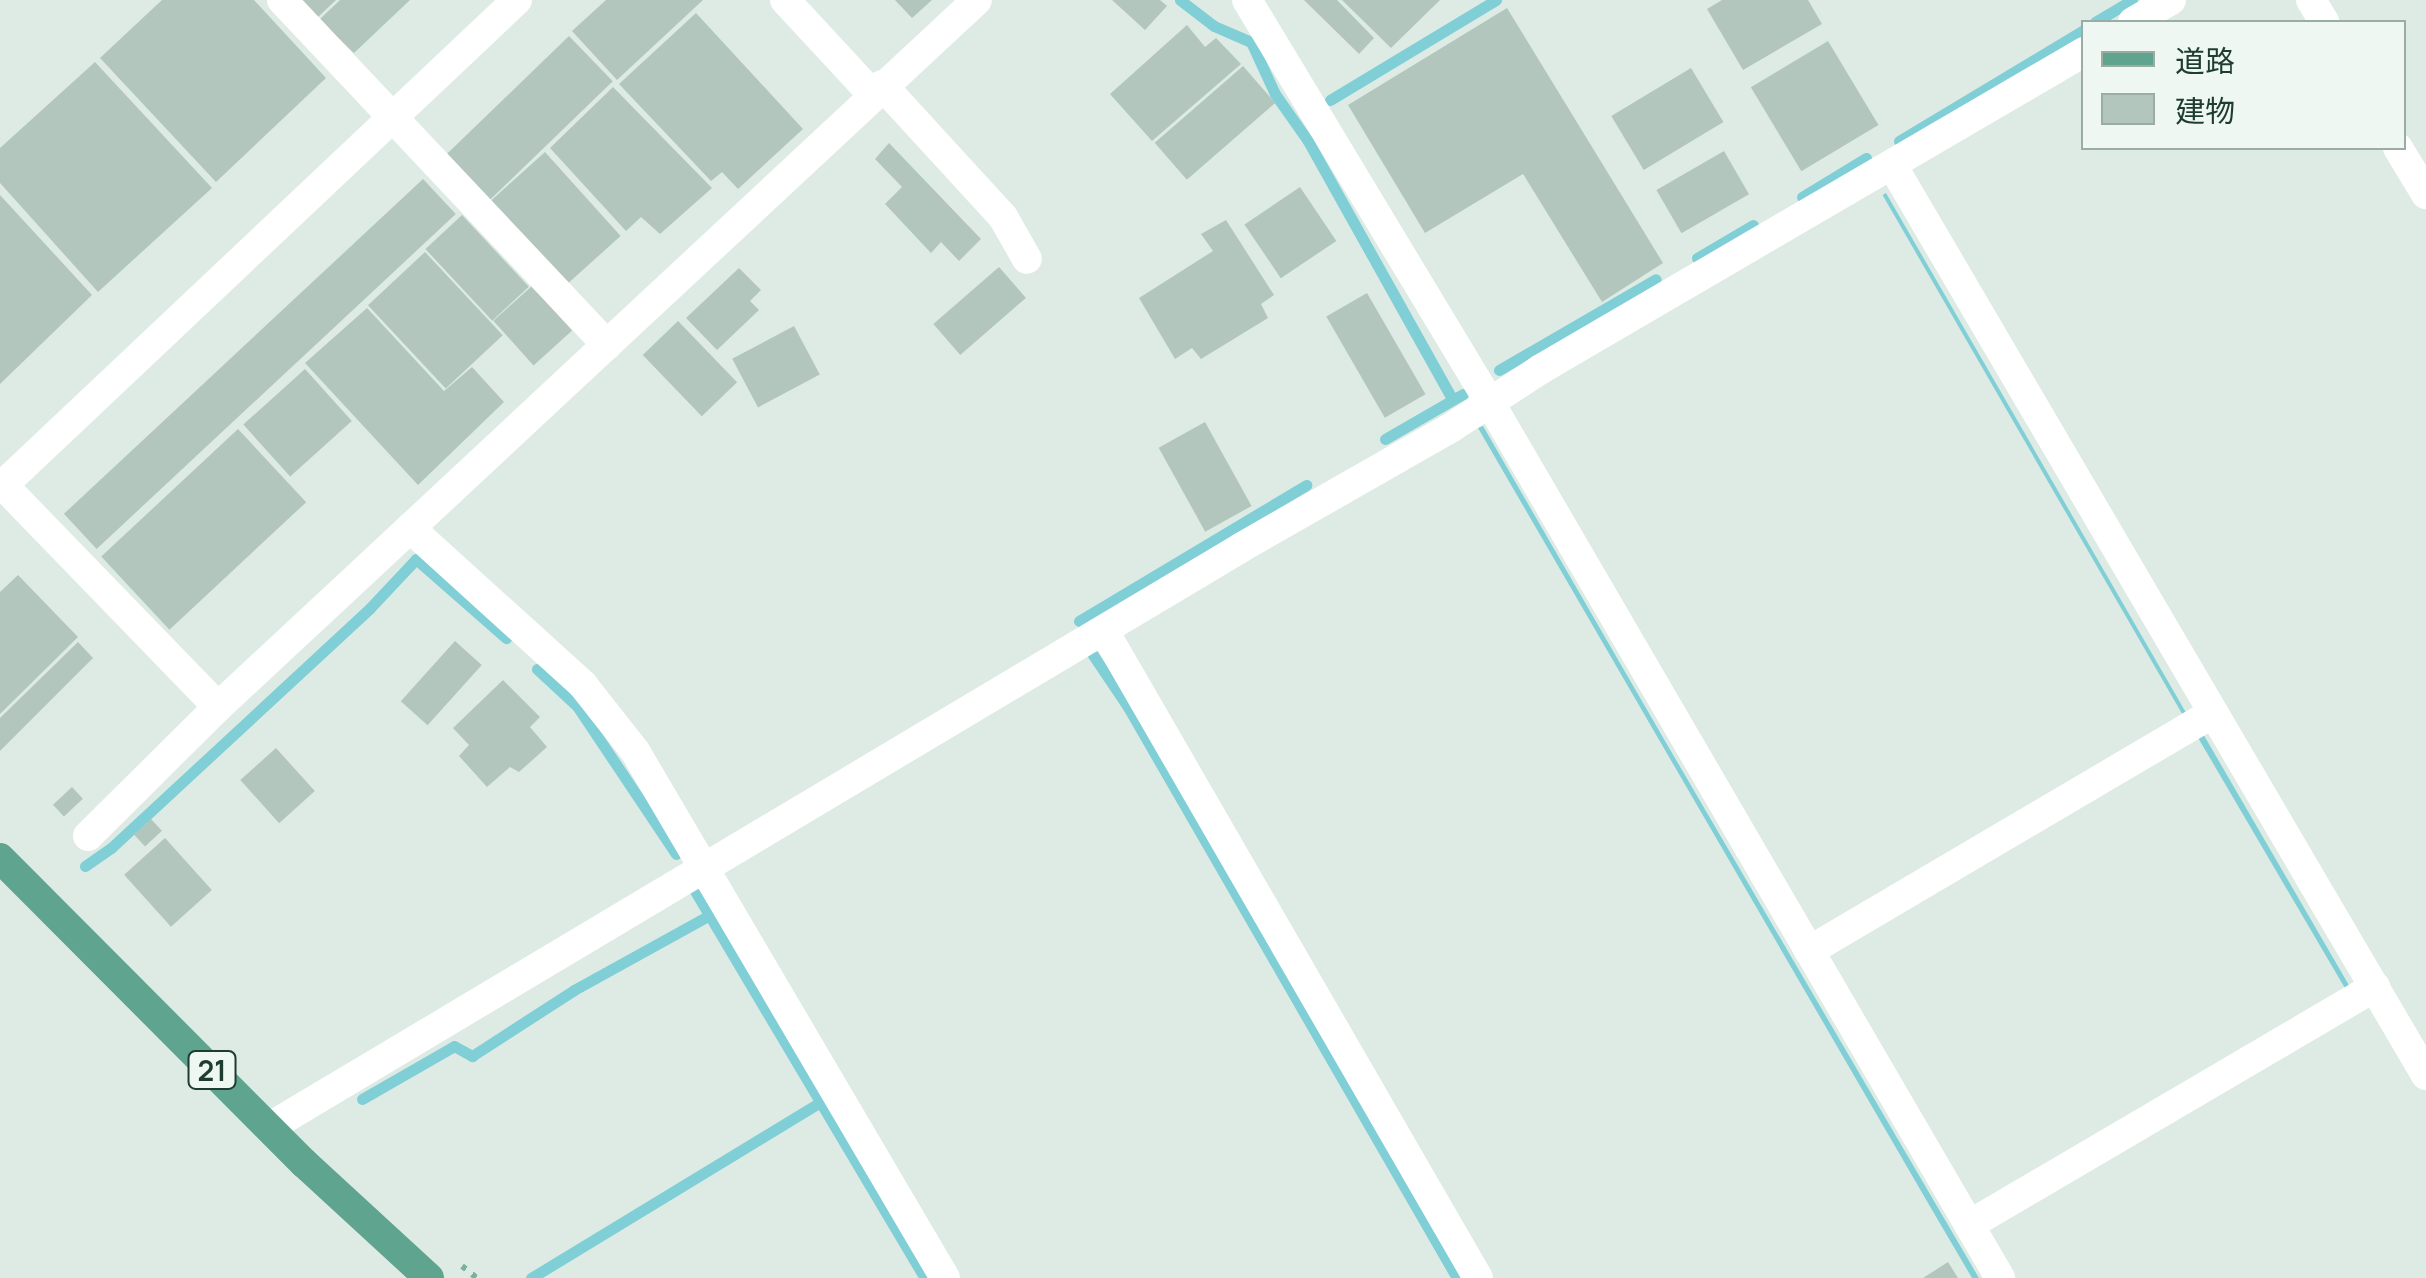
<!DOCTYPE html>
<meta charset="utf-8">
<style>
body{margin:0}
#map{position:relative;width:2426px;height:1278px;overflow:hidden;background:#ddebe4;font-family:Manrope,"Noto Sans JP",sans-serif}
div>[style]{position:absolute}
.water>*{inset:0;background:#80ced6;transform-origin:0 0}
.stream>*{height:11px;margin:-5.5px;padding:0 5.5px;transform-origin:5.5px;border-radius:5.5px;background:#80ced6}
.building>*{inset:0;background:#b3c6bd;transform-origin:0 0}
.path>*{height:6px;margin-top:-3px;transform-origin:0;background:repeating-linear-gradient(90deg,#7bb19d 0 5px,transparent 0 13px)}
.minor>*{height:30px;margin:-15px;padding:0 15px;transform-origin:15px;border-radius:15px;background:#fff}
.tertiary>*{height:30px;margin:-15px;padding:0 15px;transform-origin:15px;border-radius:15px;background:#fff}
.primary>*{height:30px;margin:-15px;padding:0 15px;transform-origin:15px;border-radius:15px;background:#5ea48e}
span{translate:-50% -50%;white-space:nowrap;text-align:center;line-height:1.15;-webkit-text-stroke:8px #eef7f2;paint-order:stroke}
.shield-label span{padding:2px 8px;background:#eef7f2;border:2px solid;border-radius:8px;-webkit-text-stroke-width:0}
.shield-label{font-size:28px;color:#1e3c32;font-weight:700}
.legend{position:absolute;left:2081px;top:20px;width:325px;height:130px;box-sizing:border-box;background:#eef7f2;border:2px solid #9baca5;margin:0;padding:12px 18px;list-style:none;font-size:30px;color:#1e3c32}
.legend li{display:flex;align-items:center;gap:20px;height:50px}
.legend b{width:50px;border:2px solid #9baca5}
</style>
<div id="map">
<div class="water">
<i style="left:1886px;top:193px;width:599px;height:4px;rotate:60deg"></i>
<i style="clip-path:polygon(1483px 426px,1665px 741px,1979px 1278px,1972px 1278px,1928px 1203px,1478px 428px)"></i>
<i style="clip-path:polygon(2202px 732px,2350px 987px,2346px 990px,2197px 736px)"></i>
</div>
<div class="stream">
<i style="left:1180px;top:0;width:43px;rotate:37.4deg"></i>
<i style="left:1214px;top:26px;width:40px;rotate:23.4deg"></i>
<i style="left:1251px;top:42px;width:57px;rotate:65.2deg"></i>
<i style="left:1275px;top:94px;width:57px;rotate:54.9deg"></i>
<i style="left:1308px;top:141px;width:293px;rotate:60.8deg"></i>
<i style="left:2095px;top:22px;width:43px;rotate:-30.7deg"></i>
<i style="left:1330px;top:100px;width:194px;rotate:-31.1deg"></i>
<i style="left:1899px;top:141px;width:216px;rotate:-31deg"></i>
<i style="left:1802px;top:197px;width:75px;rotate:-31.4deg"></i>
<i style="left:1697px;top:258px;width:65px;rotate:-30.5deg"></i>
<i style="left:1499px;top:370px;width:181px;rotate:-30.1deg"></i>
<i style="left:1385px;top:439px;width:90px;rotate:-30deg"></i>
<i style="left:1079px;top:621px;width:265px;rotate:-30.9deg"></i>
<i style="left:1093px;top:655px;width:63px;rotate:56.1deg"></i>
<i style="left:1128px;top:707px;width:659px;rotate:60.05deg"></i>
<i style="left:537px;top:669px;width:54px;rotate:42.8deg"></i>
<i style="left:577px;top:706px;width:178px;rotate:56.2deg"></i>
<i style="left:85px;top:866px;width:32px;rotate:-35deg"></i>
<i style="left:111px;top:848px;width:353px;rotate:-42.8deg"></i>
<i style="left:370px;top:608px;width:67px;rotate:-46.8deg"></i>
<i style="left:416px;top:559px;width:120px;rotate:41.3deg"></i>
<i style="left:695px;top:891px;width:450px;rotate:59.3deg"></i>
<i style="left:362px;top:1099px;width:106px;rotate:-29.9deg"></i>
<i style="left:454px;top:1046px;width:21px;rotate:29deg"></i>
<i style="left:472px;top:1056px;width:121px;rotate:-32.9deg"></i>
<i style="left:574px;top:990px;width:153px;rotate:-28.9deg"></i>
<i style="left:531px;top:1278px;width:338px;rotate:-31.3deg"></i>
</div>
<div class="building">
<i style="clip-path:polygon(162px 0,254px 0,326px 78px,216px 182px,100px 58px)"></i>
<i style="clip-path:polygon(302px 0,336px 0,318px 17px)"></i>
<i style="clip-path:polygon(340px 0,410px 0,354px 53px,319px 20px)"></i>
<i style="clip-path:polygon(606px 0,703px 0,617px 80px,572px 31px)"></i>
<i style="clip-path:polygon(895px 0,932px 0,912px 18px)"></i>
<i style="clip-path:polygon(1112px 0,1160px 0,1167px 6px,1145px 30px)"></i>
<i style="clip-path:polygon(1304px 0,1337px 0,1374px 38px,1359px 54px)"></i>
<i style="clip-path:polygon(1342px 0,1440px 0,1391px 48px)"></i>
<i style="clip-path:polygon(1722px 0,1808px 0,1822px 24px,1743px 70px,1707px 9px)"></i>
<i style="clip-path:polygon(1507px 8px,1663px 263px,1602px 302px,1523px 174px,1425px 233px,1348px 105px)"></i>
<i style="clip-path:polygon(696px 13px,803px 129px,738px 189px,722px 172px,711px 181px,619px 84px)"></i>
<i style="clip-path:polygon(1187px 25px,1205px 47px,1216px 38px,1241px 64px,1152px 141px,1110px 94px)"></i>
<i style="left:569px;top:36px;width:63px;height:172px;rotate:46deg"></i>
<i style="left:1828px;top:41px;width:98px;height:90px;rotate:59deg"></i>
<i style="clip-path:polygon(95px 62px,212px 188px,98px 292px,0 183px,0 148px)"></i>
<i style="left:1243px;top:66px;width:49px;height:117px;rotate:49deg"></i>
<i style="left:1691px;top:68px;width:63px;height:93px;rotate:59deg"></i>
<i style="clip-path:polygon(613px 87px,712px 188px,660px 234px,641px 217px,626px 231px,550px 148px)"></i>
<i style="clip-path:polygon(889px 143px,981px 239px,959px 261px,941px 242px,931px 253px,885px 204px,902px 187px,875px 159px)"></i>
<i style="left:1724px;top:151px;width:50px;height:78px;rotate:60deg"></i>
<i style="left:545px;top:152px;width:113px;height:74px;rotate:48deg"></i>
<i style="left:423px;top:179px;width:48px;height:491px;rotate:47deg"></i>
<i style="left:1300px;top:187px;width:65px;height:67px;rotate:56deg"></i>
<i style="clip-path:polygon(0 195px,92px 295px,0 384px)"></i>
<i style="left:462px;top:215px;width:98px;height:50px;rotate:47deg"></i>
<i style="clip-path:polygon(1226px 220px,1274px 295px,1261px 304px,1268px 318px,1201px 359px,1192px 348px,1175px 359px,1139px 298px,1213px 251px,1201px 234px)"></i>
<i style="left:425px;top:252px;width:114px;height:78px;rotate:47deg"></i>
<i style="left:999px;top:267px;width:41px;height:87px;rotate:49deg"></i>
<i style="clip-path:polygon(739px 268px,761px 290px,750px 301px,759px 310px,717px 350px,686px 318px)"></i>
<i style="left:532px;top:286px;width:60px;height:52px;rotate:48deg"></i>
<i style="left:1367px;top:293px;width:117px;height:47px;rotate:60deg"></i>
<i style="clip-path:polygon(367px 308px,444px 391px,472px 367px,504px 402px,418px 485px,305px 363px)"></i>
<i style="left:678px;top:321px;width:85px;height:49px;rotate:46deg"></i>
<i style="left:794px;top:326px;width:55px;height:70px;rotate:62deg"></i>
<i style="left:305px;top:369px;width:70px;height:83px;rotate:48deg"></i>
<i style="left:1205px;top:422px;width:96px;height:53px;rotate:61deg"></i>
<i style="left:238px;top:429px;width:100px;height:187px;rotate:47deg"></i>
<i style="clip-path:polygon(18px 575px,78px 637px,0 714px,0 592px)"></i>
<i style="left:455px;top:641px;width:36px;height:81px;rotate:42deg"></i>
<i style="clip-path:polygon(78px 642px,93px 658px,0 751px,0 718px)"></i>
<i style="clip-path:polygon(503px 680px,540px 717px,530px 727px,547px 747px,519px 772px,510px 767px,487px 787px,459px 756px,469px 745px,453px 728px)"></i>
<i style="left:276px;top:748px;width:58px;height:48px;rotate:48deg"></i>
<i style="left:72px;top:787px;width:16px;height:26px;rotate:47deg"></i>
<i style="left:151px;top:819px;width:16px;height:23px;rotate:47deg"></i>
<i style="left:165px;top:838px;width:70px;height:55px;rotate:48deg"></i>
<i style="clip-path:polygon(1948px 1262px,1958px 1278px,1923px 1278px)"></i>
</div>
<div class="path">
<i style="left:462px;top:1266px;width:19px;rotate:39deg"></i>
</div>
<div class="minor">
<i style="left:282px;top:0;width:474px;rotate:46.7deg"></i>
<i style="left:785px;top:0;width:128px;rotate:47.2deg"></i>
<i style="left:1247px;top:0;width:471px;rotate:58.9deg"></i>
<i style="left:1490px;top:403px;width:1013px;rotate:59.76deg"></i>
<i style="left:2311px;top:0;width:26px;rotate:59deg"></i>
<i style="left:2133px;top:22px;width:44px;rotate:-30.1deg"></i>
<i style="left:882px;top:85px;width:179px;rotate:47.5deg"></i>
<i style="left:1003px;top:217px;width:48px;rotate:60.3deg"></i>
<i style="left:2398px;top:148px;width:54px;rotate:58.7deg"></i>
<i style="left:1892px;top:165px;width:1055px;rotate:59.6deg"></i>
<i style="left:0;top:482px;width:313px;rotate:45.9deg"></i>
<i style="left:410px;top:528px;width:234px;rotate:42.2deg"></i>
<i style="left:583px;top:685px;width:84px;rotate:51.8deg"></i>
<i style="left:635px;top:751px;width:611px;rotate:59.53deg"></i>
<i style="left:1104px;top:631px;width:747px;rotate:59.97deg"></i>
<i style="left:88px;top:836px;width:183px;rotate:-44.8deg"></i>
<i style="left:218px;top:707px;width:1037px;rotate:-42.97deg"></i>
<i style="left:1809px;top:951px;width:469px;rotate:-30.5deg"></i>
<i style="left:270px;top:1127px;width:1132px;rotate:-30.82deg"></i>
<i style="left:1242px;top:547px;width:238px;rotate:-29.7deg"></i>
<i style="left:1449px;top:429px;width:110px;rotate:-33.1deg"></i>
<i style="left:1541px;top:369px;width:629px;rotate:-30.28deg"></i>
<i style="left:1969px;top:1225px;width:471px;rotate:-30.4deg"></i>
</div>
<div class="tertiary">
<i style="left:0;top:488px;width:711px;rotate:-43.35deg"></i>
</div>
<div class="primary">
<i style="left:0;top:858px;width:431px;rotate:45.1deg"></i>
<i style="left:304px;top:1163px;width:170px;rotate:42.6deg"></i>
</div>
<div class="shield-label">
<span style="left:212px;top:1070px">21</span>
</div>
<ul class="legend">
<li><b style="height:12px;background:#5ea48e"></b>道路</li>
<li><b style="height:28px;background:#b3c6bd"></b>建物</li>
</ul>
</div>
